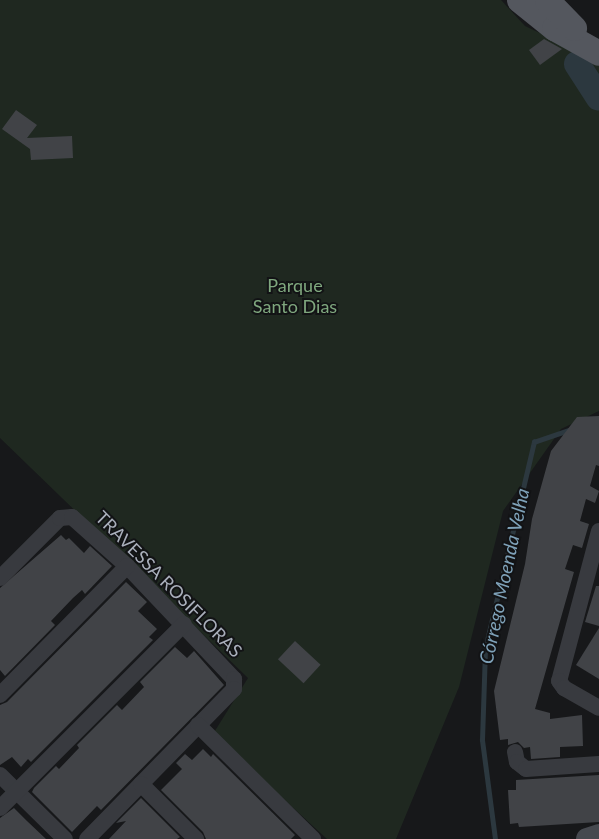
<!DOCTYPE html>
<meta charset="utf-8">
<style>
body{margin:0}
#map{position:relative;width:599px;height:839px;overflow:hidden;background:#17181a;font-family:Lato,sans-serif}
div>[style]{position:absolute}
.green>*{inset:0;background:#1f2820}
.stream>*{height:4.5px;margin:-2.25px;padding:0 2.25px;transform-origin:2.25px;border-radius:2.25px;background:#2c383f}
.river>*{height:26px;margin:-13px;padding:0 13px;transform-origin:13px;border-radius:13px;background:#2c383f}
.building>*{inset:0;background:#414347;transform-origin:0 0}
.street>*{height:16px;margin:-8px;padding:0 8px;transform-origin:8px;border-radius:8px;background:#383a3f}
.secondary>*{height:22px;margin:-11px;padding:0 11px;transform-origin:11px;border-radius:11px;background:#46494f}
.primary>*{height:25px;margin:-12.5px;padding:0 12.5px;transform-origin:12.5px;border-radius:12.5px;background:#54575e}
span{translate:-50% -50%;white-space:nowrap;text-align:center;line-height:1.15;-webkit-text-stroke:4px #121315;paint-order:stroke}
.park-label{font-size:18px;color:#7fa77e}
.street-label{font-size:18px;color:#a9afbb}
.water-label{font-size:19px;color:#7ea1b8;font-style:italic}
</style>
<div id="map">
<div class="green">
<i style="clip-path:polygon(0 0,501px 0,525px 26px,599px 61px,599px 411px,561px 429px,503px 511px,459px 687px,396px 839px,327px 839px,213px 734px,248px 678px,0 438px)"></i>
</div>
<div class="stream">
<i style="left:495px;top:839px;width:100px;rotate:-97.5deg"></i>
<i style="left:482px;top:740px;width:91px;rotate:-88.1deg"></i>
<i style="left:485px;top:649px;width:213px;rotate:-76.7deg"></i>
<i style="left:534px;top:442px;width:39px;rotate:-19deg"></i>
</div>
<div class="river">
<i style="left:577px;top:64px;width:40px;rotate:57.1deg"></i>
</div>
<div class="building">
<i style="clip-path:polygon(544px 39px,562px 49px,540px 65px,529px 50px)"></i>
<i style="clip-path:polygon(16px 110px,37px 125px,27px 138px,72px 136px,73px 158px,31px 160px,30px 149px,2px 129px)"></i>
<i style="clip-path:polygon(599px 416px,599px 466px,596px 465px,590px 486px,599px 491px,595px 503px,586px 499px,580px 521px,589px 524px,582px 548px,573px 545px,565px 569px,574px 572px,535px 709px,550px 713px,550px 719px,582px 715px,583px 746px,560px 747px,560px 757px,531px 759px,530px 747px,524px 748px,518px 742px,508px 745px,508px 739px,500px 740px,494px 691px,525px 564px,532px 519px,551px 451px,577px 417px)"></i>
<i style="clip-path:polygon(61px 535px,66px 540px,69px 538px,84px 553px,90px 546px,112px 566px,85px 594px,82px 590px,73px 598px,51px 621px,55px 625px,5px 676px,0 670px,0 588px)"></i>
<i style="clip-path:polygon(126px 582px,147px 602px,138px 611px,157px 629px,149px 637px,153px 640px,31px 762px,28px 759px,21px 767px,12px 757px,0 765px,0 705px,7px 702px)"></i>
<i style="clip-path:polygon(596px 586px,599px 586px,599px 626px,585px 622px)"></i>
<i style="clip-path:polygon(599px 628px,599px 679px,576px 665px)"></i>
<i style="left:295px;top:641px;width:35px;height:25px;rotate:43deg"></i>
<i style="clip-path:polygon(175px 647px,187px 658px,194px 651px,224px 685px,101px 810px,97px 806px,72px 832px,32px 792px,34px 788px,56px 766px,59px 769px,79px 748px,77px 745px,117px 705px,122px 710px,144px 687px,140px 682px)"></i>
<i style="clip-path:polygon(203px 749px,211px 757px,213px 754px,295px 835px,291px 839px,206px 839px,203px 832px,161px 790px,182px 769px,176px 763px,185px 754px,192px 760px)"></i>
<i style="clip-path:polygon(599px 775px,599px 822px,519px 827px,518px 823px,510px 824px,508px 790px,516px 790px,516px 780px)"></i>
<i style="clip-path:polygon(141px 798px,180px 837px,177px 839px,109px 839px,126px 821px,116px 823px)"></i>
<i style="clip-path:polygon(14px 808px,27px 821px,46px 839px,0 839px,0 818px)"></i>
</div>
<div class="street">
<i style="left:599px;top:531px;width:155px;rotate:104.9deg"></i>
<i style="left:559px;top:681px;width:9px;rotate:54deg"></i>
<i style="left:564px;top:688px;width:40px;rotate:29.7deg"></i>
<i style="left:0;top:578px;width:85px;rotate:-45deg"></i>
<i style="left:60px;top:518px;width:12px;rotate:-5deg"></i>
<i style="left:72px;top:517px;width:74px;rotate:41.7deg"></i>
<i style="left:127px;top:566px;width:156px;rotate:46.6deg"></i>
<i style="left:234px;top:679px;width:10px;rotate:90deg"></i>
<i style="left:234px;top:689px;width:210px;rotate:134.4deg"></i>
<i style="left:0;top:695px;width:181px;rotate:-45.4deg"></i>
<i style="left:198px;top:725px;width:162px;rotate:44.7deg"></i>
<i style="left:515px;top:752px;width:10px;rotate:79deg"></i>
<i style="left:517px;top:762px;width:11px;rotate:38deg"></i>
<i style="left:526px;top:769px;width:73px;rotate:-3.9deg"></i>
<i style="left:0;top:775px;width:91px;rotate:44.6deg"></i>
<i style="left:141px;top:784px;width:78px;rotate:45deg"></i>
<i style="left:0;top:808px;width:260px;rotate:-45deg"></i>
</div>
<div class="secondary">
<i style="left:587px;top:839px;width:13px;rotate:-18deg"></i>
</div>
<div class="primary">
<i style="left:519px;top:0;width:45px;rotate:38.7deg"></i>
<i style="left:554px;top:28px;width:51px;rotate:29.1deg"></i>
<i style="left:547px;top:0;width:39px;rotate:46deg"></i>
</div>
<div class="park-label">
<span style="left:295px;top:296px">Parque<br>Santo Dias</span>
</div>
<div class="street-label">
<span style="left:169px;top:584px;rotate:45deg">TRAVESSA ROSIFLORAS</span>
</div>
<div class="water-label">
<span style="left:504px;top:576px;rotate:-78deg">Córrego Moenda Velha</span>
</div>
</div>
